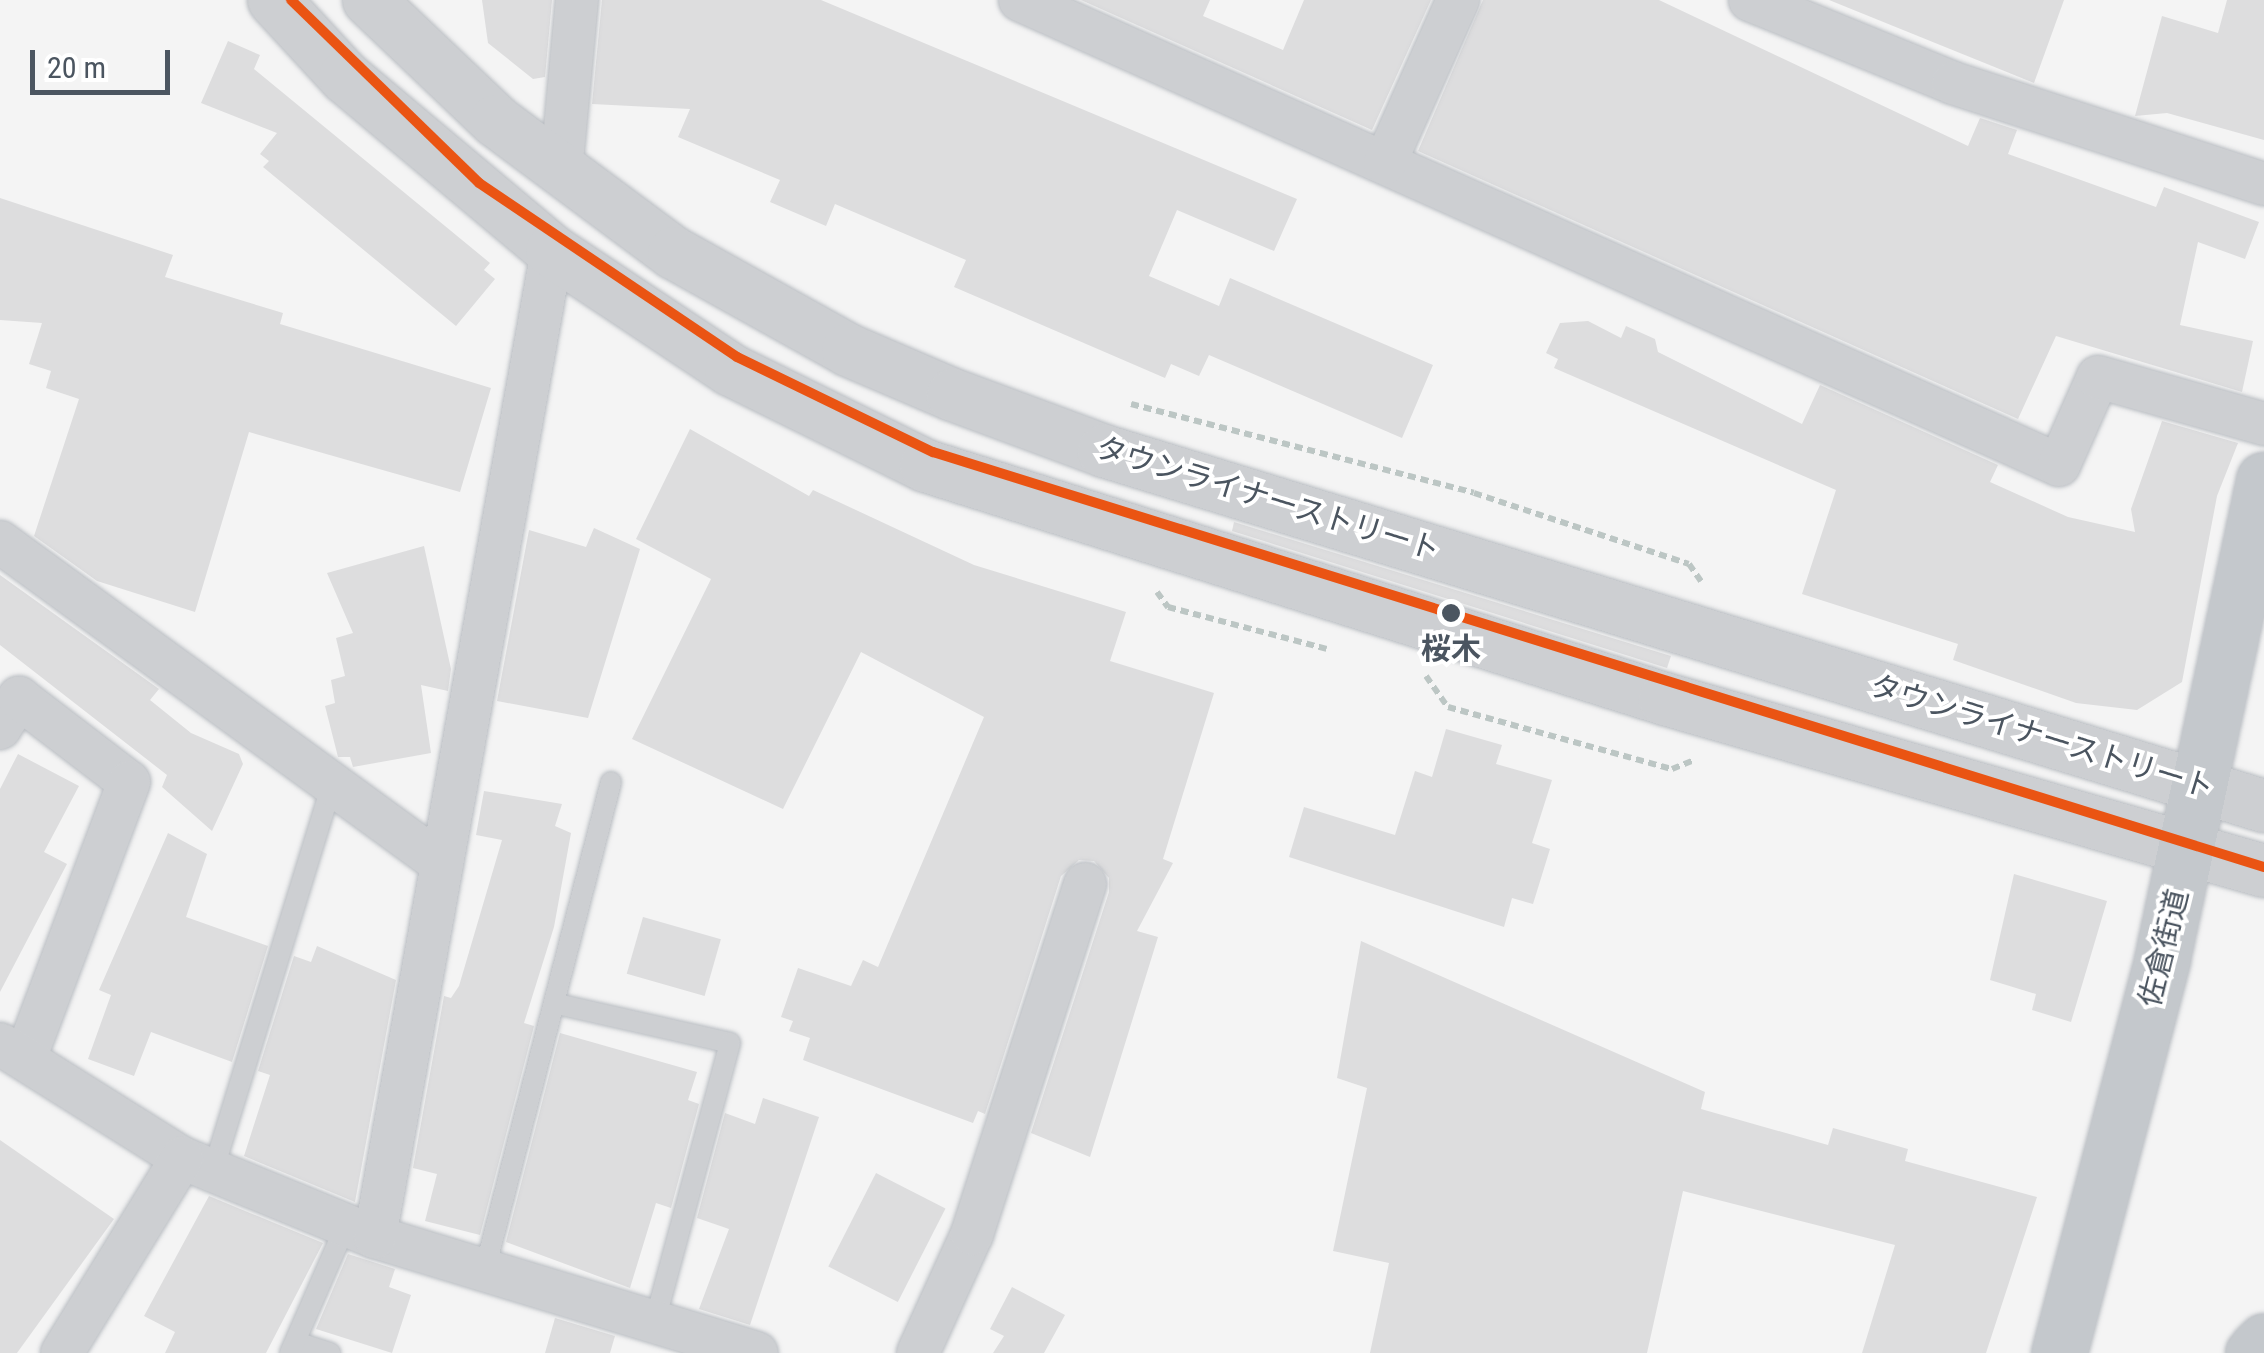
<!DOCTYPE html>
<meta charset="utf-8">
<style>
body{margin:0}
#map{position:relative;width:2264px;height:1353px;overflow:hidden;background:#f4f4f4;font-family:"Roboto Condensed","Noto Sans JP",sans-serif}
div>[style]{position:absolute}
.building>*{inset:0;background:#ddddde;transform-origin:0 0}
.path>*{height:6px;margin-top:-3px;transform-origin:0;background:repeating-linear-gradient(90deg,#bcc6c4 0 8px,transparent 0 13px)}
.roads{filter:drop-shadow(0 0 2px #b9bdc2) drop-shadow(0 0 2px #b9bdc2)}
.service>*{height:20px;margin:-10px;padding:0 10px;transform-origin:10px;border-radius:10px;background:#cdcfd2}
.minor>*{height:42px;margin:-21px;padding:0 21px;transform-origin:21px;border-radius:21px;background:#cdcfd2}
.tertiary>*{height:52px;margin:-26px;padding:0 26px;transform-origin:26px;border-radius:26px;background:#cdcfd2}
.trunk>*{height:55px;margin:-27.5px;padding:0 27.5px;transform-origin:27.5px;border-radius:27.5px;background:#c4c8cc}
.metro-1>*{height:10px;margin:-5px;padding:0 5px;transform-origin:5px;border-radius:5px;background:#ea5413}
.dots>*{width:28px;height:28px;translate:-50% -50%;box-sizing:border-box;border:5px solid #fff;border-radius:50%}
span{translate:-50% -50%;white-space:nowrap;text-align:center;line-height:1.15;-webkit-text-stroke:8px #fff;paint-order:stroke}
.street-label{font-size:30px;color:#4b5560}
.stop-label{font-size:30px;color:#4b5560;font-weight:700}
.scale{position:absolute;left:30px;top:50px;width:140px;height:45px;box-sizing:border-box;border:5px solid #4b5560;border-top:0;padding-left:12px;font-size:30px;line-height:35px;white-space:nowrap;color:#4b5560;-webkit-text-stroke:8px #fff;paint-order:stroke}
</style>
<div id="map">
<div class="building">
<i style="clip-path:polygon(482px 0,552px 0,545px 77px,533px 79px,488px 43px)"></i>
<i style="clip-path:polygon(602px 0,821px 0,1297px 199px,1274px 251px,1177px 210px,1149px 276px,1219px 306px,1230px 278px,1433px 365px,1402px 438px,1209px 355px,1199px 376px,1171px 364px,1165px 378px,954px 287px,966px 260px,835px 204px,826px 226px,770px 202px,780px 180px,678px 137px,690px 109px,592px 104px)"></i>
<i style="clip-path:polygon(1081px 0,1210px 0,1203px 16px,1283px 50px,1304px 0,1431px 0,1372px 130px)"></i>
<i style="clip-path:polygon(1483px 0,1659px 0,1968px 146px,1980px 118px,2017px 130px,2008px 154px,2156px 207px,2164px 187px,2259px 222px,2245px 259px,2198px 242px,2180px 325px,2253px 341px,2242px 392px,2056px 336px,2018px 419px,1418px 151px)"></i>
<i style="clip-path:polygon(1829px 0,2064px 0,2034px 83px)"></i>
<i style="clip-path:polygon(2227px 0,2264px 0,2264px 140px,2167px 113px,2135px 116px,2162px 16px,2218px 33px)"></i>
<i style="clip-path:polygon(228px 41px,260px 55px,254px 69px,490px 263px,484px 270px,495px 279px,456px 326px,263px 167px,269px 161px,260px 154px,277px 133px,201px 103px)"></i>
<i style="clip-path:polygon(0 198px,173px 255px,165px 277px,283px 313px,280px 324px,491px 388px,460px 492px,249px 432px,195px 612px,97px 581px,34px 536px,79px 399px,46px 388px,51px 371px,29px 364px,42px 323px,0 320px)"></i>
<i style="clip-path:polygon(1588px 321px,1621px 338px,1626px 326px,1655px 339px,1658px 352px,1802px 424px,1820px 385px,1998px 465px,1990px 482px,2068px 517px,2135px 532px,2131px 509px,2162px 421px,2238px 443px,2217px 496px,2182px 682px,2137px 710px,2076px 703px,1953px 660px,1958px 644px,1802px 594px,1836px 490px,1554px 368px,1558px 359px,1546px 353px,1560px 323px)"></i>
<i style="clip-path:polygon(690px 429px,809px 496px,813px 490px,974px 565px,1126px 612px,1110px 661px,1214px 693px,1163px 859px,1173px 863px,1137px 931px,1158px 937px,1090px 1157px,1031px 1133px,1109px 892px,1109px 878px,1094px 861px,1079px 860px,1061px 876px,985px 1114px,978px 1111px,973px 1123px,803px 1060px,810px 1038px,789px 1031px,793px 1021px,781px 1017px,798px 968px,851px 986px,863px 960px,878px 967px,984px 717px,861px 652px,783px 809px,632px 739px,711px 579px,636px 539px)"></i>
<i style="clip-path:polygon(1234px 522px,1671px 656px,1667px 668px,1232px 531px)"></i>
<i style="clip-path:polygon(594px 528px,640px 549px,588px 718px,497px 701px,529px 530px,586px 547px)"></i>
<i style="clip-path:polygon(424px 546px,451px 669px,448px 691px,421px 685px,431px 753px,353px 767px,350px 757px,338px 757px,325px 706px,335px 703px,331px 680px,345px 676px,336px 638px,353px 633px,327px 573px)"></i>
<i style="clip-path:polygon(0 575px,159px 689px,150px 700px,191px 733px,239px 754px,243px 764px,212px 831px,162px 787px,167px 775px,0 645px)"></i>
<i style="clip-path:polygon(1446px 729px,1502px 745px,1496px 764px,1552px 780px,1532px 843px,1550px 849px,1533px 904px,1512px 898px,1504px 927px,1289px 857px,1304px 807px,1395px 835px,1415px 771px,1432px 777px)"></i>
<i style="clip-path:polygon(18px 754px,79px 786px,44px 852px,67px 864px,0 992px,0 789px)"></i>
<i style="clip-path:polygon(484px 791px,562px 804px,555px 826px,571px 833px,554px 927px,524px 1023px,534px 1026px,480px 1235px,425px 1221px,437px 1174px,413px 1168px,444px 996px,451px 998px,459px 986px,502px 840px,476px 835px)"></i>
<i style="clip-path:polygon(168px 833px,207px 854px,186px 917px,268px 946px,232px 1062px,151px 1032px,134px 1076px,88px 1059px,111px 995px,99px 990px)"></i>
<i style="clip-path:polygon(2014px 874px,2107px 901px,2071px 1022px,2032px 1010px,2036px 994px,1990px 980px)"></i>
<i style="left:643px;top:917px;width:81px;height:59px;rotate:16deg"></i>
<i style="clip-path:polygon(1361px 941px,1705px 1092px,1701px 1109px,1828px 1145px,1833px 1128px,1908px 1149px,1905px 1161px,2037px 1197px,1986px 1353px,1862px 1353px,1895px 1245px,1683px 1191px,1647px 1353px,1370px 1353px,1389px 1263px,1333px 1251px,1367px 1088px,1337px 1078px)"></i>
<i style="clip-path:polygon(317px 946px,396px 980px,355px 1202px,244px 1156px,270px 1075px,258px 1071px,294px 956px,311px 962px)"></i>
<i style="clip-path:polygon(560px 1033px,697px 1072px,688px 1100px,699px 1104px,671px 1208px,656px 1203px,630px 1288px,506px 1242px)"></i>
<i style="clip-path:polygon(763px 1098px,819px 1117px,750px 1325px,699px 1309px,729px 1229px,697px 1218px,725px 1113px,755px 1124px)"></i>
<i style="clip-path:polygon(0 1140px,114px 1219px,17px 1353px,0 1353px)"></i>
<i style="left:876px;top:1173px;width:78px;height:105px;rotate:27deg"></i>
<i style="clip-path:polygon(209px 1196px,323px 1243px,266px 1353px,165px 1353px,175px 1332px,144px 1316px)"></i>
<i style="clip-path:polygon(348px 1254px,395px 1269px,389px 1287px,411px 1295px,392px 1353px,316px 1329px)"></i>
<i style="clip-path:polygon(1012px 1287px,1065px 1315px,1044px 1353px,993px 1353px,1004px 1336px,990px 1329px)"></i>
<i style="clip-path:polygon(555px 1318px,615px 1336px,610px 1353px,545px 1353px)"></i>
</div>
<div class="path">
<i style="left:1131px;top:404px;width:354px;rotate:14.5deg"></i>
<i style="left:1474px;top:493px;width:226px;rotate:18.3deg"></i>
<i style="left:1689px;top:564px;width:21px;rotate:55deg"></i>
<i style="left:1157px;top:592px;width:19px;rotate:54deg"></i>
<i style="left:1168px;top:607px;width:164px;rotate:14.8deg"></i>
<i style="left:1426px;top:676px;width:38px;rotate:55deg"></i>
<i style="left:1448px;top:707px;width:232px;rotate:15.5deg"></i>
<i style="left:1672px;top:769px;width:22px;rotate:-22deg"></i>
</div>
<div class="roads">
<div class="service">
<i style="left:557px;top:1004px;width:177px;rotate:12.7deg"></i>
<i style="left:730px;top:1043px;width:285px;rotate:105.1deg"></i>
<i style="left:213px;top:1171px;width:405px;rotate:-72.9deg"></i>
<i style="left:485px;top:1269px;width:503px;rotate:-75.49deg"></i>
<i style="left:296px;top:1342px;width:36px;rotate:18deg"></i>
<i style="left:290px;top:1353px;width:140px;rotate:-66.4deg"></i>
</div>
<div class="minor">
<i style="left:1020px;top:0;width:1138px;rotate:24.11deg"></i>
<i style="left:2059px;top:465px;width:96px;rotate:-66.1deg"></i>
<i style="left:2098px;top:377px;width:173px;rotate:15.8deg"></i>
<i style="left:1750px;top:0;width:219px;rotate:22.2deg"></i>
<i style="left:1953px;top:83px;width:327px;rotate:18deg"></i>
<i style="left:1385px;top:163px;width:179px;rotate:-65.9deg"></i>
<i style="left:561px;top:172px;width:173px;rotate:-84.7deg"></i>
<i style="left:0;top:542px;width:547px;rotate:36.07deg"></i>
<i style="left:0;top:728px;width:36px;rotate:-58deg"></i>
<i style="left:19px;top:698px;width:138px;rotate:37.4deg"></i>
<i style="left:129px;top:782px;width:295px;rotate:110.6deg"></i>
<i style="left:0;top:1044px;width:215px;rotate:32.1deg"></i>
<i style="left:182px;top:1158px;width:209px;rotate:22.3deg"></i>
<i style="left:375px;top:1237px;width:399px;rotate:16.9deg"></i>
<i style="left:375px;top:1237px;width:1002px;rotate:-79.82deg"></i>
<i style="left:62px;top:1353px;width:229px;rotate:-58.4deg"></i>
<i style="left:918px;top:1353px;width:131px;rotate:-65.6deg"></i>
<i style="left:972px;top:1234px;width:368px;rotate:-72.1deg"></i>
</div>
<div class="tertiary">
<i style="left:274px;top:0;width:105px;rotate:47.3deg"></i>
<i style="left:345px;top:77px;width:270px;rotate:40deg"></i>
<i style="left:552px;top:251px;width:215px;rotate:33.6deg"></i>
<i style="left:731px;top:370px;width:217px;rotate:26.2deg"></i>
<i style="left:926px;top:466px;width:775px;rotate:17.5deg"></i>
<i style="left:1665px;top:699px;width:623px;rotate:16.02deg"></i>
<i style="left:369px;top:0;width:175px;rotate:43.6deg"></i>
<i style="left:496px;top:121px;width:222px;rotate:36.6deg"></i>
<i style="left:674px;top:253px;width:199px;rotate:29.1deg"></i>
<i style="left:848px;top:350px;width:114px;rotate:23.2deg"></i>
<i style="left:953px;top:395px;width:161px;rotate:20.3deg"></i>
<i style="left:1104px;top:451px;width:1213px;rotate:17.02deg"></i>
</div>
<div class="trunk">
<i style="left:2059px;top:1353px;width:407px;rotate:-75.3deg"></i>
<i style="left:2162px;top:959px;width:490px;rotate:-78deg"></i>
<i style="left:2253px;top:1353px;width:16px;rotate:-47deg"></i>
</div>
</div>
<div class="metro-1">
<i style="left:291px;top:0;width:262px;rotate:44.2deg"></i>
<i style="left:479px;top:183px;width:311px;rotate:34deg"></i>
<i style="left:737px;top:357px;width:218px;rotate:25.9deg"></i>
<i style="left:933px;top:452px;width:1394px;rotate:17.32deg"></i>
</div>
<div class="dots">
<i style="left:1451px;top:613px;background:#4b5560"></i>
</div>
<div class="street-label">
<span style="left:1268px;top:499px;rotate:17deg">タウンライナーストリート</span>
<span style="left:2042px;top:737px;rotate:17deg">タウンライナーストリート</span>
<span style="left:2164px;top:948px;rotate:-76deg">佐倉街道</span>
</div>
<div class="stop-label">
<span style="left:1451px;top:649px">桜木</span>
</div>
<div class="scale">20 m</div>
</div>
